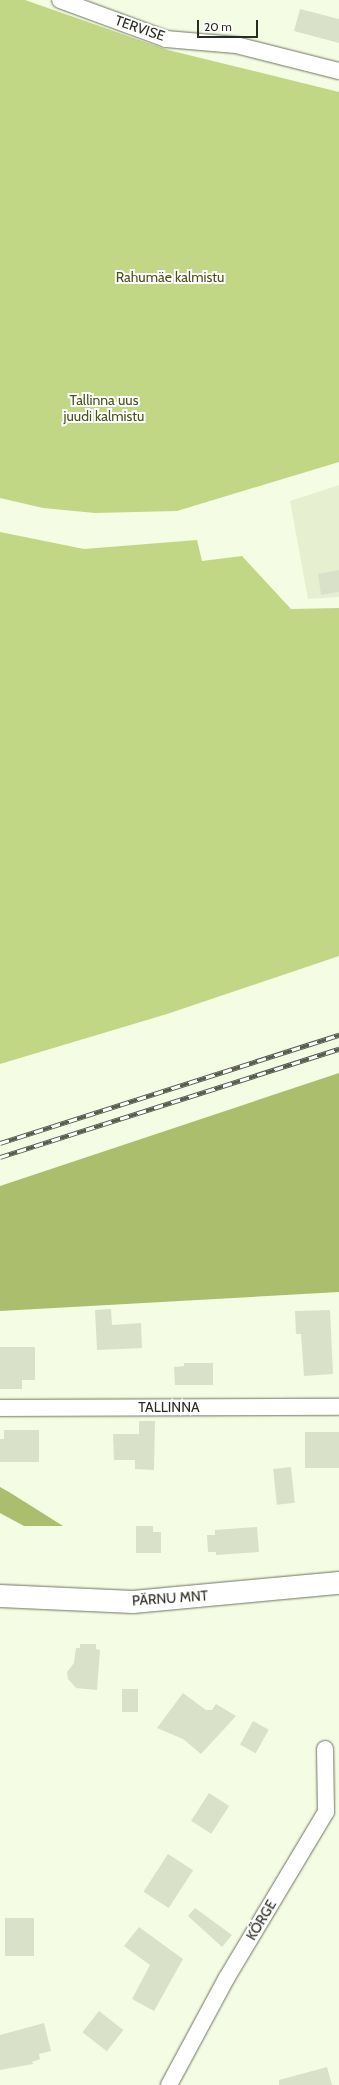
<!DOCTYPE html>
<meta charset="utf-8">
<style>
body{margin:0}
#map{position:relative;width:339px;height:2085px;overflow:hidden;background:#f4fce3;font-family:Cabin,sans-serif}
div>[style]{position:absolute}
.built>*{inset:0;background:#e6f0d0}
.green>*{inset:0;background:#c2d785}
.forest>*{inset:0;background:#aabe6d}
.building>*{inset:0;background:#dae1c9;transform-origin:0 0}
.roads{filter:drop-shadow(0 0 1px #6d745e) drop-shadow(0 0 1px #6d745e)}
.minor>*{height:16px;margin:-8px;padding:0 8px;transform-origin:8px;border-radius:8px;background:#fff}
.secondary>*{height:22px;margin:-11px;padding:0 11px;transform-origin:11px;border-radius:11px;background:#fff}
.rail>*{height:4.5px;margin-top:-2.25px;transform-origin:0;background:repeating-linear-gradient(90deg,#fff 0 9px,#585c4e 0 18px);box-sizing:border-box;border-block:1px solid #585c4e}
span{translate:-50% -50%;white-space:nowrap;text-align:center;line-height:1.15;-webkit-text-stroke:4px #fff;paint-order:stroke}
.street-label{font-size:14px;color:#292c22}
.park-label{font-size:14px;color:#475319}
.scale{position:absolute;left:197px;top:20px;width:61px;height:18px;box-sizing:border-box;border:2px solid #292c22;border-top:0;padding-left:5px;font-size:12px;line-height:14px;white-space:nowrap;color:#292c22;-webkit-text-stroke:3px #fff;paint-order:stroke}
</style>
<div id="map">
<div class="built">
<i style="clip-path:polygon(339px 485px,339px 597px,308px 599px,290px 501px)"></i>
</div>
<div class="green">
<i style="clip-path:polygon(0 0,25px 0,168px 50px,339px 92px,339px 462px,177px 511px,95px 513px,43px 508px,0 498px)"></i>
<i style="clip-path:polygon(0 532px,84px 549px,197px 540px,202px 561px,242px 556px,291px 609px,339px 608px,339px 956px,167px 1014px,0 1064px)"></i>
</div>
<div class="forest">
<i style="clip-path:polygon(339px 1073px,339px 1292px,0 1311px,0 1186px)"></i>
<i style="clip-path:polygon(0 1487px,9px 1492px,63px 1526px,24px 1526px,0 1513px)"></i>
</div>
<div class="building">
<i style="clip-path:polygon(300px 9px,339px 19px,339px 43px,294px 31px)"></i>
<i style="clip-path:polygon(339px 570px,339px 592px,321px 595px,318px 574px)"></i>
<i style="clip-path:polygon(111px 1309px,112px 1325px,141px 1323px,142px 1348px,97px 1350px,95px 1310px)"></i>
<i style="clip-path:polygon(330px 1310px,333px 1374px,304px 1376px,301px 1334px,296px 1334px,295px 1311px)"></i>
<i style="clip-path:polygon(0 1347px,35px 1347px,35px 1380px,22px 1380px,22px 1389px,0 1389px)"></i>
<i style="clip-path:polygon(184px 1363px,213px 1363px,213px 1385px,175px 1385px,174px 1367px,184px 1366px)"></i>
<i style="clip-path:polygon(139px 1421px,155px 1421px,154px 1470px,135px 1469px,135px 1460px,114px 1460px,113px 1434px,139px 1434px)"></i>
<i style="clip-path:polygon(4px 1430px,39px 1430px,39px 1462px,0 1462px,0 1439px,4px 1439px)"></i>
<i style="left:339px;top:1432px;width:36px;height:34px;rotate:90deg"></i>
<i style="left:291px;top:1467px;width:36px;height:18px;rotate:84deg"></i>
<i style="clip-path:polygon(136px 1526px,153px 1526px,153px 1532px,161px 1532px,161px 1553px,136px 1553px)"></i>
<i style="clip-path:polygon(257px 1527px,259px 1552px,216px 1555px,216px 1552px,208px 1552px,207px 1535px,215px 1535px,215px 1530px)"></i>
<i style="clip-path:polygon(80px 1644px,96px 1644px,96px 1649px,100px 1650px,97px 1690px,76px 1688px,68px 1679px,67px 1672px,74px 1663px,76px 1648px,80px 1648px)"></i>
<i style="left:122px;top:1689px;width:16px;height:23px"></i>
<i style="clip-path:polygon(183px 1693px,206px 1710px,212px 1710px,216px 1704px,236px 1716px,201px 1754px,183px 1739px,157px 1728px)"></i>
<i style="left:253px;top:1721px;width:18px;height:27px;rotate:29deg"></i>
<i style="left:209px;top:1793px;width:24px;height:33px;rotate:33deg"></i>
<i style="left:168px;top:1854px;width:30px;height:45px;rotate:33deg"></i>
<i style="clip-path:polygon(195px 1908px,232px 1935px,222px 1947px,188px 1916px)"></i>
<i style="left:5px;top:1918px;width:29px;height:38px"></i>
<i style="clip-path:polygon(139px 1927px,183px 1959px,154px 2011px,132px 1999px,150px 1965px,124px 1946px)"></i>
<i style="left:99px;top:2011px;width:31px;height:27px;rotate:38deg"></i>
<i style="clip-path:polygon(44px 2023px,51px 2051px,39px 2054px,40px 2059px,32px 2062px,33px 2064px,0 2070px,0 2035px)"></i>
<i style="clip-path:polygon(327px 2067px,332px 2085px,279px 2085px,279px 2080px)"></i>
</div>
<div class="roads">
<div class="minor">
<i style="left:60px;top:0;width:113px;rotate:20.2deg"></i>
<i style="left:166px;top:39px;width:70px;rotate:4.9deg"></i>
<i style="left:236px;top:45px;width:106px;rotate:14.2deg"></i>
<i style="left:0;top:1408px;width:339px;rotate:-0.2deg"></i>
<i style="left:169px;top:2085px;width:120px;rotate:-61.7deg"></i>
<i style="left:226px;top:1979px;width:195px;rotate:-59.1deg"></i>
<i style="left:326px;top:1812px;width:63px;rotate:-90.9deg"></i>
</div>
<div class="secondary">
<i style="left:0;top:1596px;width:133px;rotate:2.6deg"></i>
<i style="left:133px;top:1602px;width:207px;rotate:-5.3deg"></i>
</div>
</div>
<div class="rail">
<i style="left:0;top:1143px;width:356px;rotate:-17.7deg"></i>
<i style="left:0;top:1157px;width:356px;rotate:-17.7deg"></i>
</div>
<div class="street-label">
<span style="left:140px;top:28px;rotate:19deg">TERVISE</span>
<span style="left:169px;top:1407px">TALLINNA</span>
<span style="left:170px;top:1598px;rotate:-4deg">PÄRNU MNT</span>
<span style="left:261px;top:1920px;rotate:-59deg">KÕRGE</span>
</div>
<div class="park-label">
<span style="left:170px;top:277px">Rahumäe kalmistu</span>
<span style="left:104px;top:408px">Tallinna uus<br>juudi kalmistu</span>
</div>
<div class="scale">20 m</div>
</div>
